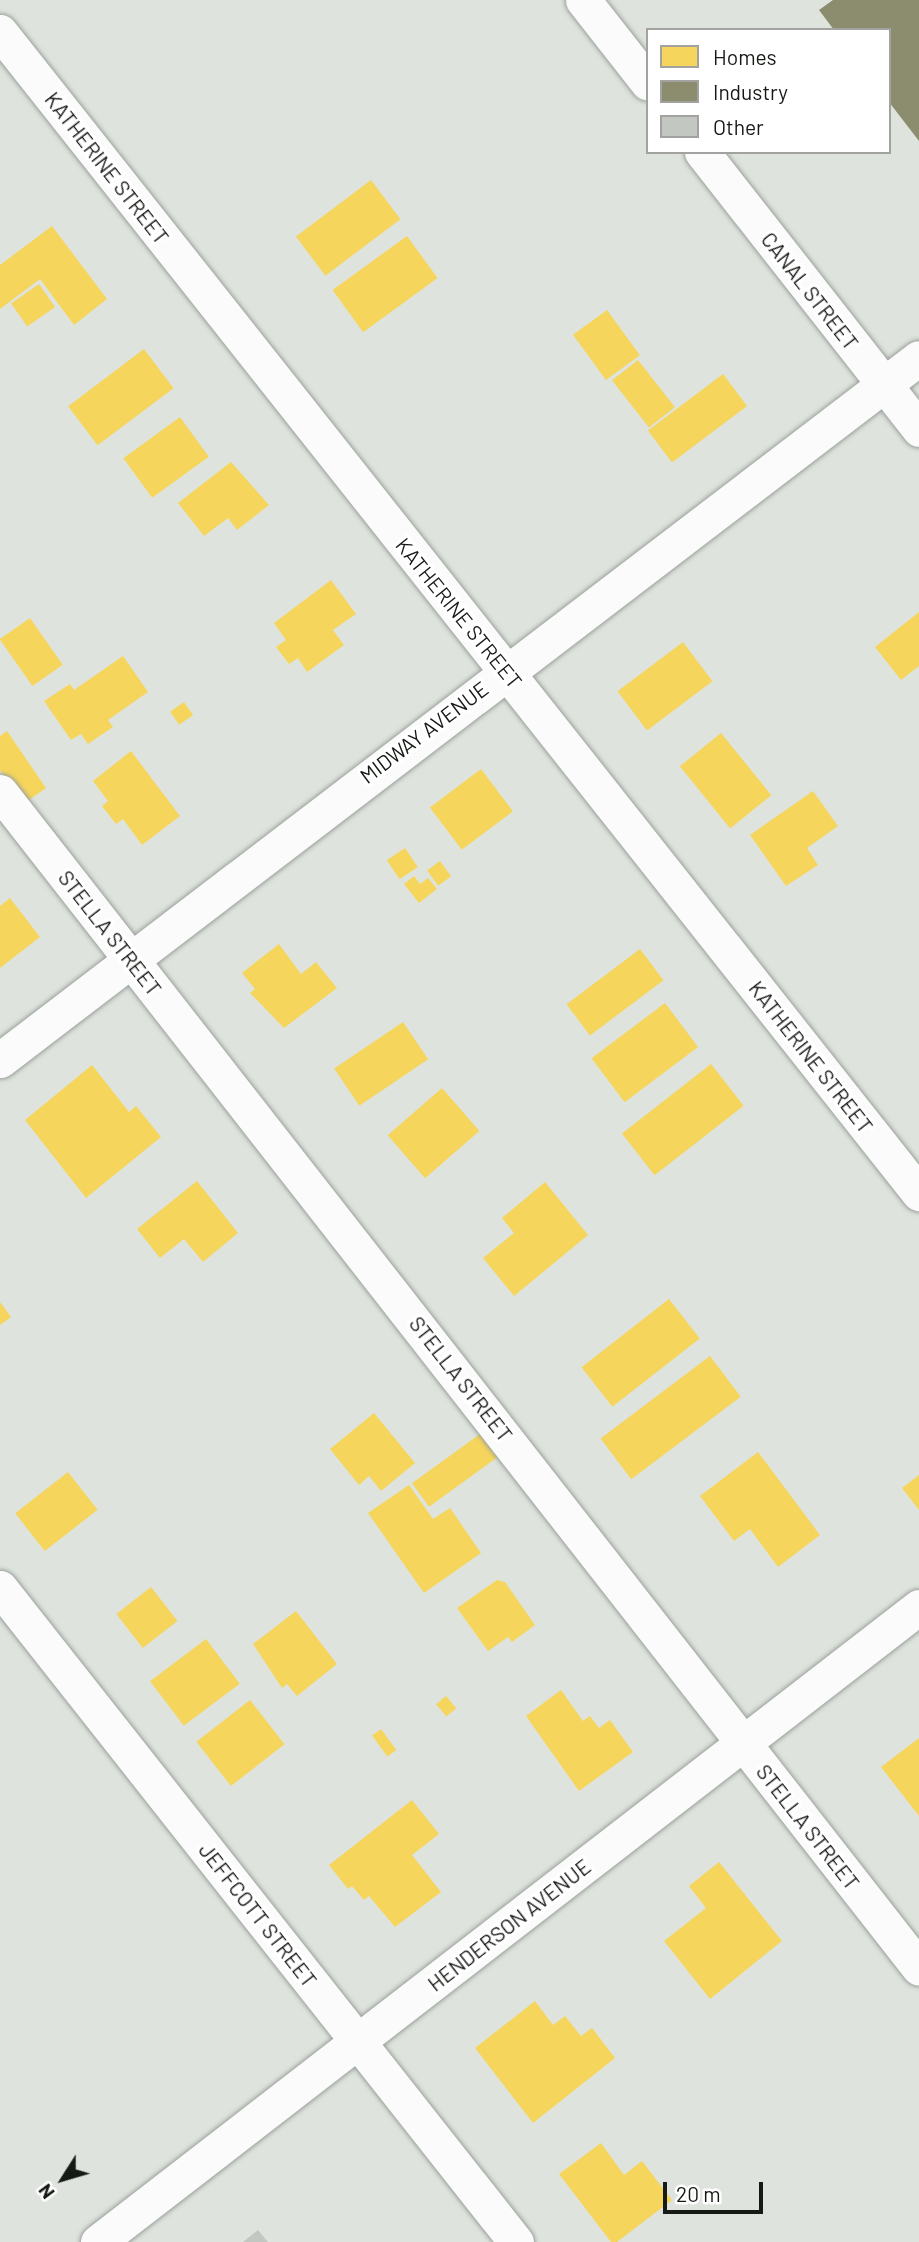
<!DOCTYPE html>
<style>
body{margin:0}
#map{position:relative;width:919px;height:2242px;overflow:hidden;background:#dee4dd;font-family:Barlow,sans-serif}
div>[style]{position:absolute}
.homes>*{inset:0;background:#f6d55c;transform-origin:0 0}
.industry>*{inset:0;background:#8c8c6e}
.building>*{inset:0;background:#c2c7c2}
.roads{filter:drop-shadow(0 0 2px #9ba09b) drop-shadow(0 0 2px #9ba09b)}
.minor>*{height:35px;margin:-17.5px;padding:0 17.5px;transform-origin:17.5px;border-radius:17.5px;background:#fafbfa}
span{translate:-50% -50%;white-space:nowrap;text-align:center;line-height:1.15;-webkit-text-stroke:7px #fff;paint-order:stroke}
.street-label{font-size:21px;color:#161a15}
.legend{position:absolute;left:646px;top:28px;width:245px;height:126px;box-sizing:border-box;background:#fff;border:2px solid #a2a3a1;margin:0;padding:9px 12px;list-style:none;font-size:21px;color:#161a15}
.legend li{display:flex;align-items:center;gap:14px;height:35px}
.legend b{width:35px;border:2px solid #a2a3a1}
.north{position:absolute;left:28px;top:2144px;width:70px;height:70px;-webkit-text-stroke:5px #fff;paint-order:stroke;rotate:233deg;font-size:19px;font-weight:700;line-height:28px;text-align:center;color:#161a15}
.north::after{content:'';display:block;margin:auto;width:24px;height:32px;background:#161a15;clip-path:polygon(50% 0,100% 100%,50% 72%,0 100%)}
.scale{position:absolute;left:663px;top:2182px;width:100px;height:32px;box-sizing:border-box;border:4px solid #161a15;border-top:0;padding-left:9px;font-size:21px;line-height:24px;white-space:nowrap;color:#161a15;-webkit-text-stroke:5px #fff;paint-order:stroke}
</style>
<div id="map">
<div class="homes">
<i style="left:371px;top:180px;width:49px;height:94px;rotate:53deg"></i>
<i style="clip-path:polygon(52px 226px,107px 299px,74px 325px,40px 279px,0 309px,0 265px)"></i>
<i style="left:407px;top:236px;width:52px;height:92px;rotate:54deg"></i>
<i style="left:39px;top:284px;width:28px;height:34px;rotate:55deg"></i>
<i style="left:607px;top:310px;width:56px;height:42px;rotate:54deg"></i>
<i style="left:144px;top:349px;width:49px;height:95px;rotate:53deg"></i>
<i style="left:638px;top:360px;width:60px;height:33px;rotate:52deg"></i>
<i style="left:723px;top:374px;width:40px;height:94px;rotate:53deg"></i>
<i style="left:180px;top:417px;width:49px;height:70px;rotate:54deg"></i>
<i style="clip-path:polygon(231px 462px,269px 505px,237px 530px,228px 518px,204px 536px,178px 503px)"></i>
<i style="clip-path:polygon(331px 580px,356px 614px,333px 630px,344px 645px,307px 672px,298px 658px,289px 664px,276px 647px,286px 640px,274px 623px)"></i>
<i style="clip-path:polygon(919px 612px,919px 666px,901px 680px,875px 647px)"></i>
<i style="left:30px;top:618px;width:57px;height:37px;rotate:55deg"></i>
<i style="left:683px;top:642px;width:49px;height:82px;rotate:53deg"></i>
<i style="clip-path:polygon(123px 656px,148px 692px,108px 720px,113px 727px,88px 744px,81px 734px,71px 740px,44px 701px,70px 684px,74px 690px)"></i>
<i style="left:184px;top:702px;width:16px;height:17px;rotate:55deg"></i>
<i style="clip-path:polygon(7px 731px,46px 788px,23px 804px,0 770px,0 736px)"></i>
<i style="left:721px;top:733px;width:80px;height:53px;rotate:51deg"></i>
<i style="clip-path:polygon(131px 751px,180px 816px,142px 845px,123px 819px,116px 824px,102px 806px,108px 801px,93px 781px)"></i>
<i style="left:481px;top:769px;width:53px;height:64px;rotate:53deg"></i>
<i style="clip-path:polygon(813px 791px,838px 826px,807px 848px,818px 865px,786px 886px,750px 835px)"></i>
<i style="left:405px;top:848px;width:23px;height:22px;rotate:56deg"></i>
<i style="left:440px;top:861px;width:19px;height:16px;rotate:54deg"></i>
<i style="clip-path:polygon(414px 876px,420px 884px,428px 878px,437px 889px,419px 903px,404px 884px)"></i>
<i style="clip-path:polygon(10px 898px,40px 937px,0 968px,0 906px)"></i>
<i style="clip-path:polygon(279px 944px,301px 974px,316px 962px,337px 988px,284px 1028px,250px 993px,255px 989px,242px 973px)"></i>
<i style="left:640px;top:949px;width:39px;height:92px;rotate:53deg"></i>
<i style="left:665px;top:1003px;width:55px;height:92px;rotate:53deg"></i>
<i style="left:403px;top:1022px;width:45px;height:83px;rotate:56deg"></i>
<i style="left:711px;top:1064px;width:53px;height:113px;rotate:52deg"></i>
<i style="clip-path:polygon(92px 1065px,129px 1112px,136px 1106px,161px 1137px,86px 1198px,25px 1120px)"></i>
<i style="left:442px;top:1088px;width:57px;height:72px;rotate:49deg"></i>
<i style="clip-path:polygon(197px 1181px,238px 1233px,203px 1262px,184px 1239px,160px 1258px,137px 1229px)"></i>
<i style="clip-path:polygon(545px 1182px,588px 1235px,514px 1296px,483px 1258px,514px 1233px,502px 1218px)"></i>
<i style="left:669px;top:1299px;width:50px;height:111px;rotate:52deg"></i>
<i style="clip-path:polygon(0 1302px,11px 1317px,0 1325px)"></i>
<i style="left:710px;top:1356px;width:51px;height:137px;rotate:53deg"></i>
<i style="clip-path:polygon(374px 1413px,415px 1463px,381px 1491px,369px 1476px,359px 1485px,330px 1449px)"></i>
<i style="left:480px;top:1434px;width:29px;height:84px;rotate:54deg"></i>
<i style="clip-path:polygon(758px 1452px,820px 1535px,778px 1567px,750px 1529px,734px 1541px,700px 1496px)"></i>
<i style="left:68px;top:1472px;width:48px;height:67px;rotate:52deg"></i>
<i style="clip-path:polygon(919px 1475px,919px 1510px,902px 1488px)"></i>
<i style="clip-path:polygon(409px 1485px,433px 1519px,450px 1508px,481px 1553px,424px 1593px,368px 1513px)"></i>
<i style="clip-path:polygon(497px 1580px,505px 1582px,535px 1625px,512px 1642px,508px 1637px,488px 1651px,457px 1608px)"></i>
<i style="left:151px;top:1587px;width:43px;height:44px;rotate:52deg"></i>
<i style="clip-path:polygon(296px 1611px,337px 1664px,297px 1696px,287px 1684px,282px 1688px,253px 1644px)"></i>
<i style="left:206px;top:1639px;width:56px;height:70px;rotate:53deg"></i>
<i style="clip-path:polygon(561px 1690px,583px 1721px,590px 1716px,599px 1728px,610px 1720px,633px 1752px,579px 1791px,526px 1716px)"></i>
<i style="left:446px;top:1696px;width:16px;height:13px;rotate:50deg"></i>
<i style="left:250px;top:1700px;width:56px;height:68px;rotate:52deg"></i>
<i style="left:381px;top:1729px;width:26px;height:11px;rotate:54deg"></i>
<i style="clip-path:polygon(919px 1738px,919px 1816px,881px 1767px)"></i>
<i style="clip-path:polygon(412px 1800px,439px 1834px,412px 1855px,441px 1892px,395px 1927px,369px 1896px,364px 1900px,352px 1886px,348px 1889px,329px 1865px)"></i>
<i style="clip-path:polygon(719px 1862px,782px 1941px,710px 1999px,664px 1941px,706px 1908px,689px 1886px)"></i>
<i style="clip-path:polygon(535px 2001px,553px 2025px,565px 2016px,581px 2036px,592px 2028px,615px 2058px,533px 2123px,475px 2048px)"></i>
<i style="clip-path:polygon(601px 2143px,624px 2175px,642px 2161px,672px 2200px,617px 2242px,611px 2242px,559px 2174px)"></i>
</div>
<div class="industry">
<i style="clip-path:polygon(833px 0,919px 0,919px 141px,889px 102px,889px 30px,834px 30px,819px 10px)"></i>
</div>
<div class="building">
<i style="clip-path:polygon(258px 2230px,268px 2242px,243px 2242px)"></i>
</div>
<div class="roads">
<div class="minor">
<i style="left:583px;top:0;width:105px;rotate:51.9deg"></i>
<i style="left:0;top:32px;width:1481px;rotate:51.64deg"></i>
<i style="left:702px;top:152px;width:352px;rotate:51.9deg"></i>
<i style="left:0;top:792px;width:1492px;rotate:51.99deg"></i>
<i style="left:0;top:1060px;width:1156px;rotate:-37.38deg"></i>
<i style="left:0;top:1588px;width:833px;rotate:51.73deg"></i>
<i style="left:98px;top:2242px;width:1038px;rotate:-37.72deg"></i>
</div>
</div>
<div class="street-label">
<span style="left:107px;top:168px;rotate:52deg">KATHERINE STREET</span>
<span style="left:810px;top:291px;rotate:52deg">CANAL STREET</span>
<span style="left:459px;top:613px;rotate:51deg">KATHERINE STREET</span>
<span style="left:424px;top:732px;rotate:-37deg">MIDWAY AVENUE</span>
<span style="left:110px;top:933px;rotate:52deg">STELLA STREET</span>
<span style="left:811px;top:1057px;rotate:52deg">KATHERINE STREET</span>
<span style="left:461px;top:1379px;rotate:52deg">STELLA STREET</span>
<span style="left:808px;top:1827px;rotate:52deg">STELLA STREET</span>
<span style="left:258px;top:1915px;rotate:52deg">JEFFCOTT STREET</span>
<span style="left:509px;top:1925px;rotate:-38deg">HENDERSON AVENUE</span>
</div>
<ul class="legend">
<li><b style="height:19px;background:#f6d55c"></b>Homes</li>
<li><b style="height:19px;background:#8c8c6e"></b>Industry</li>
<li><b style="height:19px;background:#c2c7c2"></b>Other</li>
</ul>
<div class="north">N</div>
<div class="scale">20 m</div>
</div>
